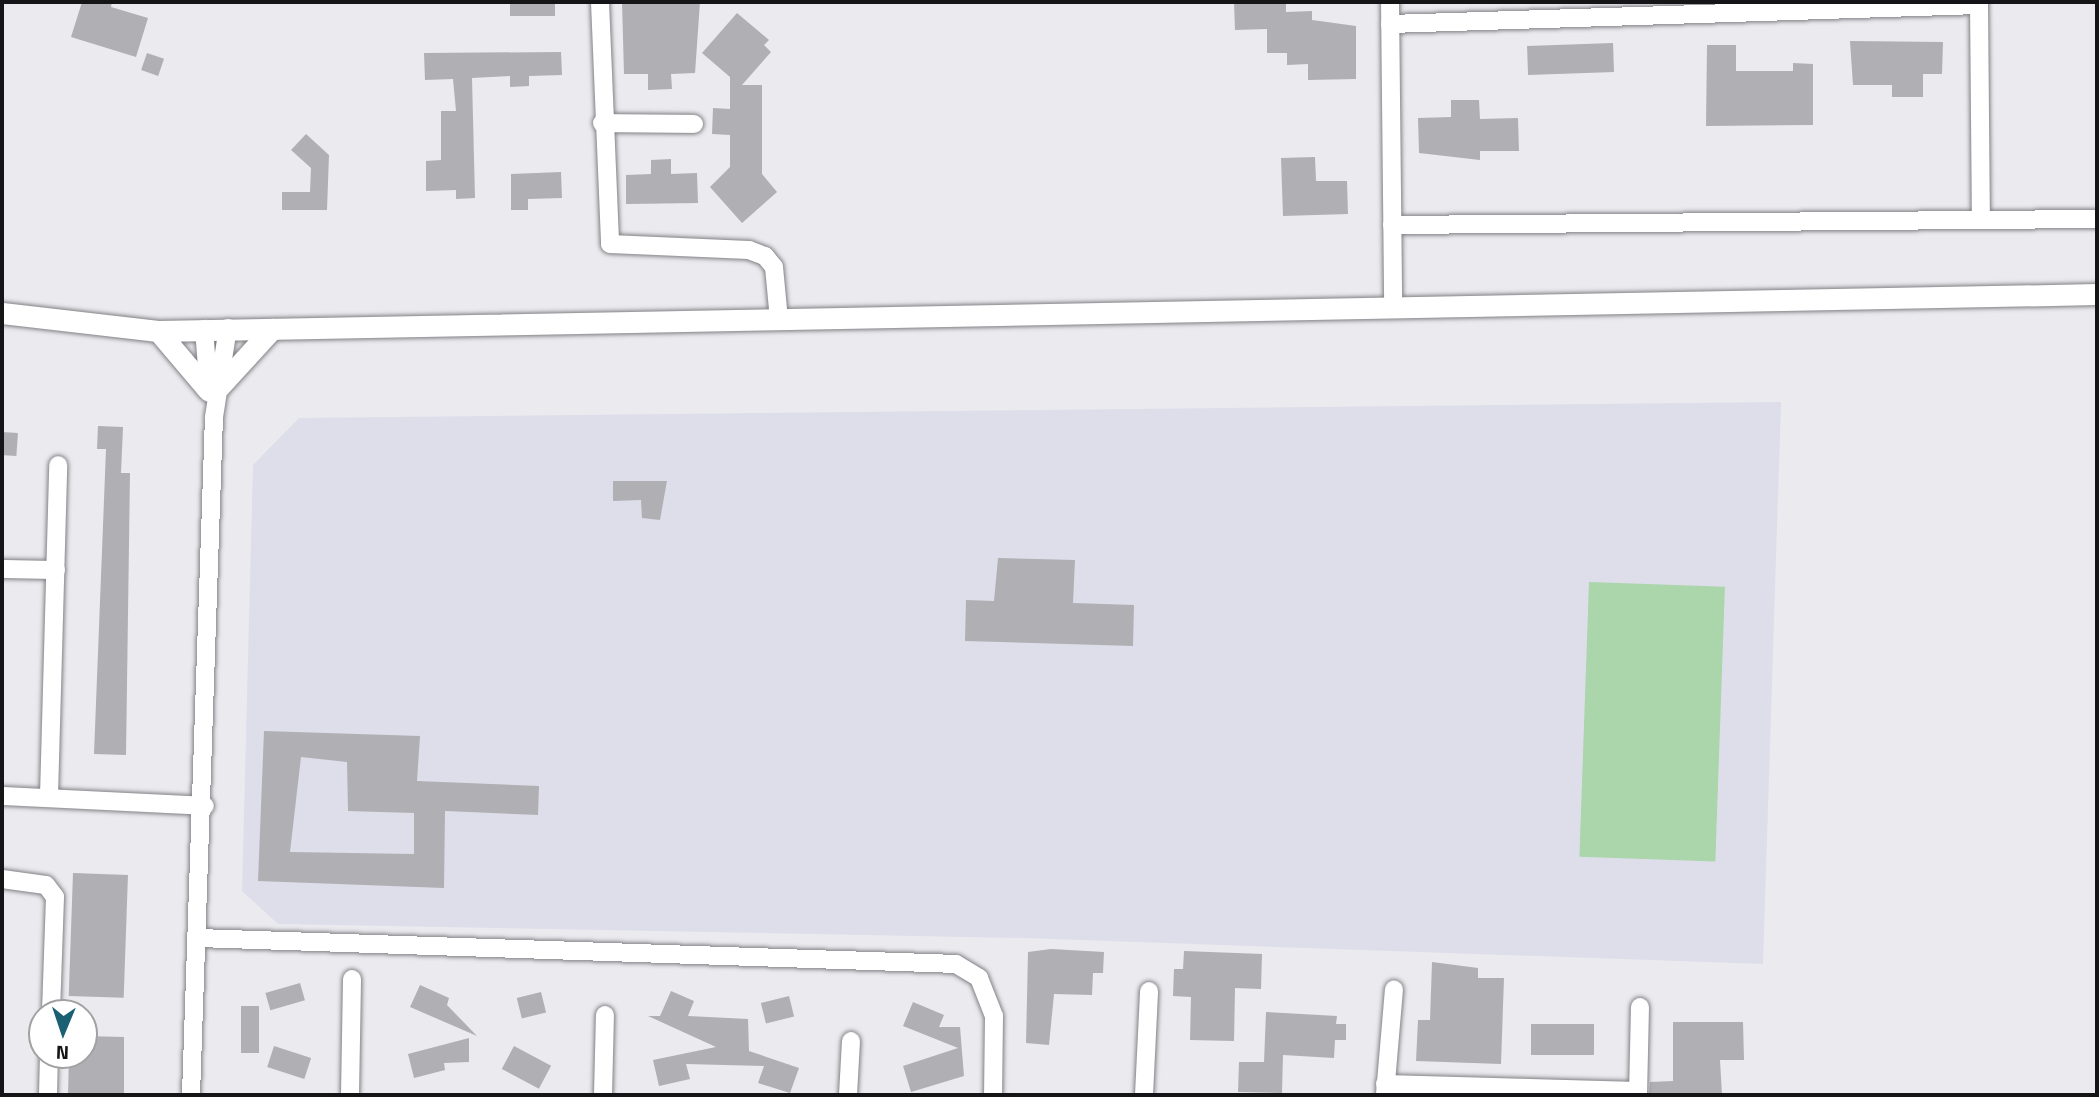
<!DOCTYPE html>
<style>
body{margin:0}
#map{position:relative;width:2099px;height:1097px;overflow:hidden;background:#eaeaef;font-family:"Titillium Web",sans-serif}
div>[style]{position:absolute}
.built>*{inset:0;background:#dedeea}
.green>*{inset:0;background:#abd5aa;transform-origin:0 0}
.building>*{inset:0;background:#b0afb3;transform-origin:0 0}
.roads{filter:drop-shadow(0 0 2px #828286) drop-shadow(0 0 2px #828286)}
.minor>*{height:18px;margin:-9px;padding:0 9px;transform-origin:9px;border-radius:9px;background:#fff}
.tertiary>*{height:21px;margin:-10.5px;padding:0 10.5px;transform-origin:10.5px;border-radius:10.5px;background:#fff}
span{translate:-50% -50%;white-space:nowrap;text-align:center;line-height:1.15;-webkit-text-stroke:5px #fff;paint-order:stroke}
.frame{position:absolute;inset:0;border:4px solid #151517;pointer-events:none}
.north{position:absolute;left:28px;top:999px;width:70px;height:70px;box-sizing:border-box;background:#fff;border:2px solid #a1a1a2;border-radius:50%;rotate:182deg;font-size:19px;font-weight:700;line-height:28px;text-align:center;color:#151517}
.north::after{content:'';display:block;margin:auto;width:24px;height:32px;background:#1b6072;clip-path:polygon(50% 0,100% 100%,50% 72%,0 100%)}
</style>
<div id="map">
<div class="built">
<i style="clip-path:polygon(1781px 402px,1763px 964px,1024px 938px,278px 924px,242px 891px,253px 465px,299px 418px)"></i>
</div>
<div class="green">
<i style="left:1589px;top:582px;width:136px;height:275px;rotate:2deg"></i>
</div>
<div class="building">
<i style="clip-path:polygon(82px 2px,112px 2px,111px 7px,148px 18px,136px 57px,71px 37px)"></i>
<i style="left:510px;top:2px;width:45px;height:14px"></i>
<i style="clip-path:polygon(622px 2px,700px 2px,695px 73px,671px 74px,672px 89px,648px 90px,648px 74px,624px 74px)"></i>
<i style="clip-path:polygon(1234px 2px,1286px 2px,1286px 12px,1312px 11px,1312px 20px,1356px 26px,1356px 79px,1308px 80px,1308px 64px,1287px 65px,1287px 53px,1267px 53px,1267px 29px,1235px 30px)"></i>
<i style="clip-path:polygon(737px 13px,769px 40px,764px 45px,771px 52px,742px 85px,762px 85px,762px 174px,777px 192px,742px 223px,710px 187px,730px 167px,730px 135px,712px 134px,713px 108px,730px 109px,730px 77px,702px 53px)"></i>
<i style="clip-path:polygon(1850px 41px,1943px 42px,1942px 74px,1923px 74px,1923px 97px,1892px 97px,1892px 85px,1853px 85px)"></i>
<i style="left:1613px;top:43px;width:29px;height:86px;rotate:88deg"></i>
<i style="clip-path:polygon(1707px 45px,1736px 45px,1736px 71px,1793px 71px,1793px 63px,1813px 64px,1813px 125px,1706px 126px)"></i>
<i style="clip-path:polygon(561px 52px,562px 75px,529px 76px,529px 86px,510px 87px,510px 76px,472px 78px,475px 198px,456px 199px,456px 190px,426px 191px,426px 161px,441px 160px,441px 111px,456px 111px,453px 79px,425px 80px,424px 53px)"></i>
<i style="left:147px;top:53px;width:18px;height:18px;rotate:19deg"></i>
<i style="clip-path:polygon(1451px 100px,1479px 100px,1480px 119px,1518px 118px,1519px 151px,1480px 151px,1480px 160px,1419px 153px,1418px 118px,1451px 117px)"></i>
<i style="clip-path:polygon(306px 134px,329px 155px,327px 210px,282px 210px,282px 192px,310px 192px,311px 168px,291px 150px)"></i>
<i style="clip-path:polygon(1315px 157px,1316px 181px,1347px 181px,1348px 214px,1283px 216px,1281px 158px)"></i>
<i style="clip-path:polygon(671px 159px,671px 174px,697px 173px,698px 203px,626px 204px,626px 175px,651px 174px,651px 160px)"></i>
<i style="clip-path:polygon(561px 172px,562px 198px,528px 199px,528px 210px,511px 210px,511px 174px)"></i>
<i style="clip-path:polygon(98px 426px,123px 427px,121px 473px,130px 473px,126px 755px,94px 754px,106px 449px,97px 449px)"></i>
<i style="left:2px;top:432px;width:16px;height:23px;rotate:4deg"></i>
<i style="clip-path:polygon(613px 481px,667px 481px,660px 520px,642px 518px,641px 500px,613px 501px)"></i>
<i style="clip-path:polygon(998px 558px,1075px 560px,1073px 603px,1134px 605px,1133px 646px,965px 641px,966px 600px,994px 601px)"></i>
<i style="clip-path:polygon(evenodd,264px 731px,420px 736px,417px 781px,539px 786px,538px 815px,445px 811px,444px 888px,258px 881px,264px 731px,301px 757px,347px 762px,348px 811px,414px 813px,414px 854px,290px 852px,301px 757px)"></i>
<i style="left:73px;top:873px;width:55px;height:123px;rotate:2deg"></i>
<i style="clip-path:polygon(1051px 949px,1104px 952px,1103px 973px,1093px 973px,1092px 995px,1054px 994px,1049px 1045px,1026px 1043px,1028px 952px)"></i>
<i style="clip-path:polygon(1184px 951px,1262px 954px,1261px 989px,1235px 988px,1234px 1041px,1190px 1040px,1191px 997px,1173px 996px,1174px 969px,1183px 969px)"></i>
<i style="clip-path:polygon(1432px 962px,1478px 968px,1478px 978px,1504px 978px,1501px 1064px,1416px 1061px,1418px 1020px,1430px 1020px)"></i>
<i style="left:300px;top:983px;width:18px;height:36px;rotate:74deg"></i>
<i style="clip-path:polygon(420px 985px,449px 998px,447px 1005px,477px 1036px,410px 1007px)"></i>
<i style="clip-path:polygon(671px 991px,694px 1001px,688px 1016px,748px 1019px,749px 1051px,799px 1068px,790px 1093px,758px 1083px,764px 1066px,686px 1064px,690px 1079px,659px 1086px,653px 1060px,716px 1047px,648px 1016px,660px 1016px)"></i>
<i style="left:541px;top:992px;width:21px;height:25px;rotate:76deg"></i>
<i style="left:789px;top:996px;width:21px;height:29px;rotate:76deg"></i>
<i style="clip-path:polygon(913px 1002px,944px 1015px,939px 1027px,960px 1027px,964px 1076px,911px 1092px,903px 1066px,958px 1048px,903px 1026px)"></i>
<i style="left:241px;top:1006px;width:18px;height:47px"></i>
<i style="clip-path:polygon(1266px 1012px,1337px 1016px,1336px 1024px,1346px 1024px,1346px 1040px,1335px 1040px,1334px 1058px,1283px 1055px,1282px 1093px,1238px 1092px,1239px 1062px,1264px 1062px)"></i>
<i style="clip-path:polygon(1673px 1022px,1743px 1022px,1744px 1060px,1720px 1060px,1722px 1095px,1649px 1095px,1650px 1082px,1673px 1081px)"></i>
<i style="left:1531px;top:1024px;width:63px;height:31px"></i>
<i style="clip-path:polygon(84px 1036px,124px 1037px,124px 1095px,68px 1095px,69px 1055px,84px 1055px)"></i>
<i style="clip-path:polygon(469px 1038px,469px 1062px,444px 1063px,445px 1070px,414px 1078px,408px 1054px)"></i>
<i style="left:274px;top:1046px;width:39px;height:22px;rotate:18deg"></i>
<i style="left:514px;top:1046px;width:42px;height:26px;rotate:28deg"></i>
</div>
<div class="roads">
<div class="minor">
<i style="left:600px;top:2px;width:242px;rotate:87.6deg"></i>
<i style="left:610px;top:244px;width:139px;rotate:2.5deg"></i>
<i style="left:749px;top:250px;width:17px;rotate:21deg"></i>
<i style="left:765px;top:256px;width:14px;rotate:51deg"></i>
<i style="left:774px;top:267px;width:53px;rotate:84.6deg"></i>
<i style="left:1390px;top:2px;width:305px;rotate:89.4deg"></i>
<i style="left:1979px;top:2px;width:215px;rotate:89.5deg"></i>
<i style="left:1390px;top:24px;width:589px;rotate:-1.85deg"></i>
<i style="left:602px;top:123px;width:92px;rotate:0.6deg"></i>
<i style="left:1392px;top:225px;width:705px;rotate:-0.49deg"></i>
<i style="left:204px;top:329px;width:64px;rotate:85.5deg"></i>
<i style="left:2px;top:569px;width:54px;rotate:1.1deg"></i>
<i style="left:2px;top:796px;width:203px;rotate:2.8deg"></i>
<i style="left:49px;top:796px;width:331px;rotate:-88.4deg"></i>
<i style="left:2px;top:879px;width:44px;rotate:7.8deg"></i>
<i style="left:46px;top:885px;width:15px;rotate:53deg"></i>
<i style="left:55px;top:897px;width:116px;rotate:92deg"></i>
<i style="left:198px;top:938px;width:758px;rotate:1.96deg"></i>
<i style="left:956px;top:964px;width:27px;rotate:31deg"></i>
<i style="left:979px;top:978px;width:41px;rotate:68.5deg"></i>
<i style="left:994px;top:1016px;width:79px;rotate:90.7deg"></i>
<i style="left:1385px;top:1084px;width:253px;rotate:1.6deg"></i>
<i style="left:1385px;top:1094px;width:105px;rotate:-85.1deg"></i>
<i style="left:48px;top:1095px;width:40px;rotate:-88.6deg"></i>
<i style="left:191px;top:1095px;width:678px;rotate:-88.06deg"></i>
<i style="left:214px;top:417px;width:90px;rotate:-81.1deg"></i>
<i style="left:350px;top:1095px;width:116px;rotate:-89deg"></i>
<i style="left:603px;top:1095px;width:80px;rotate:-88.6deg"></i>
<i style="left:848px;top:1095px;width:54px;rotate:-86.8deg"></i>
<i style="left:1144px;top:1095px;width:104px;rotate:-87.2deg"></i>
<i style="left:1638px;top:1095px;width:88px;rotate:-88.7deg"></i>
</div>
<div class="tertiary">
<i style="left:2px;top:313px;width:157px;rotate:6.6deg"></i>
<i style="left:158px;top:331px;width:1939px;rotate:-1.09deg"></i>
<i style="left:158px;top:331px;width:77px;rotate:49.7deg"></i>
<i style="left:219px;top:387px;width:79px;rotate:-47.6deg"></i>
</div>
</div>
<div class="frame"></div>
<div class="north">N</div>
</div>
